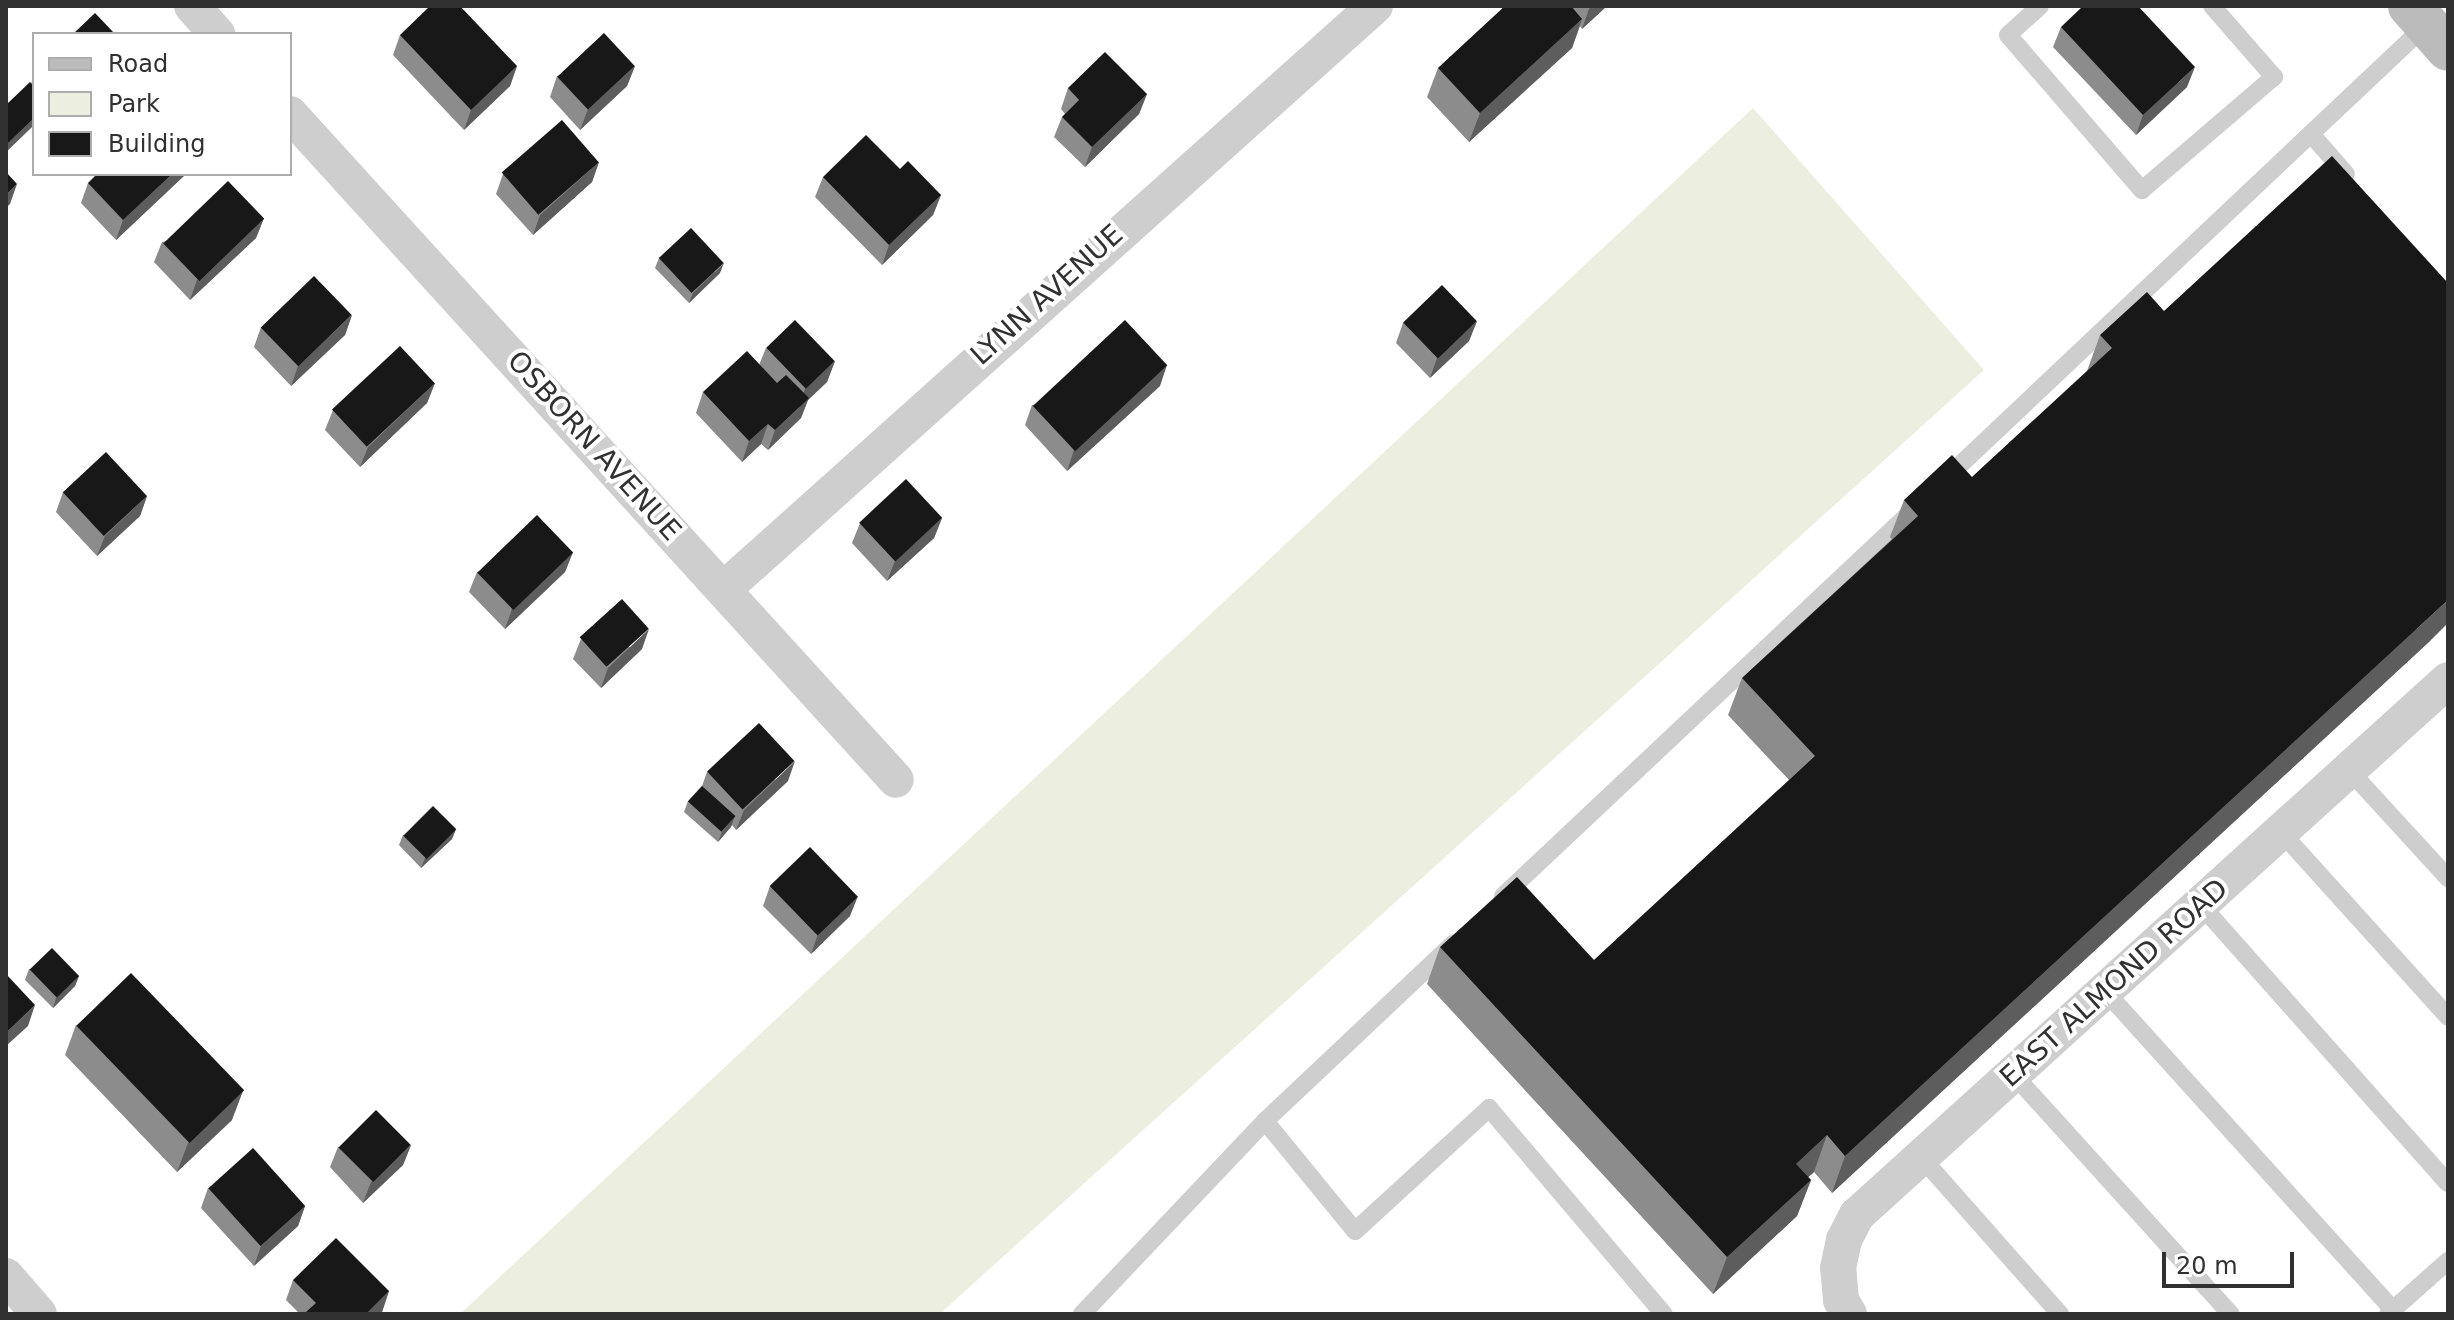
<!DOCTYPE html>
<style>
body{margin:0}
#map{position:relative;width:2454px;height:1320px;overflow:hidden;background:#fff;font-family:"DejaVu Sans",sans-serif}
div>[style]{position:absolute}
.green>*{inset:0;background:#ecefdf}
.service>*{height:18px;margin:-9px;padding:0 9px;transform-origin:9px;border-radius:9px;background:#cecece}
.minor>*{height:36px;margin:-18px;padding:0 18px;transform-origin:18px;border-radius:18px;background:#cecece}
.secondary>*{height:44px;margin:-22px;padding:0 22px;transform-origin:22px;border-radius:22px;background:#bbb}
.wall>*{inset:0;background:#8c8c8c}
.shaded-wall>*{inset:0;background:#5d5d5d}
.building>*{inset:0;background:#181818;transform-origin:0 0}
span{translate:-50% -50%;white-space:nowrap;text-align:center;line-height:1.15;-webkit-text-stroke:8px #fff;paint-order:stroke}
.street-label{font-size:28px;color:#313131}
.frame{position:absolute;inset:0;border:8px solid #313131;pointer-events:none}
.legend{position:absolute;left:32px;top:32px;width:260px;height:144px;box-sizing:border-box;background:#fff;border:2px solid #adadad;margin:0;padding:10px 14px;list-style:none;font-size:24px;color:#313131}
.legend li{display:flex;align-items:center;gap:16px;height:40px}
.legend b{width:40px;border:2px solid #adadad}
.scale{position:absolute;left:2162px;top:1252px;width:132px;height:36px;box-sizing:border-box;border:4px solid #313131;border-top:0;padding-left:10px;font-size:24px;line-height:28px;white-space:nowrap;color:#313131;-webkit-text-stroke:6px #fff;paint-order:stroke}
</style>
<div id="map">
<div class="green">
<i style="clip-path:polygon(1753px 108px,1984px 370px,943px 1311px,946px 1314px,460px 1314px)"></i>
</div>
<div class="service">
<i style="left:2040px;top:6px;width:43px;rotate:137.8deg"></i>
<i style="left:2008px;top:35px;width:205px;rotate:49.2deg"></i>
<i style="left:2142px;top:190px;width:174px;rotate:-40.6deg"></i>
<i style="left:2274px;top:77px;width:94px;rotate:-131.1deg"></i>
<i style="left:2311px;top:134px;width:53px;rotate:48.8deg"></i>
<i style="left:1943px;top:481px;width:664px;rotate:-43.35deg"></i>
<i style="left:2349px;top:770px;width:147px;rotate:47.5deg"></i>
<i style="left:2281px;top:832px;width:249px;rotate:47.9deg"></i>
<i style="left:1503px;top:896px;width:559px;rotate:-43.26deg"></i>
<i style="left:2200px;top:904px;width:373px;rotate:48.4deg"></i>
<i style="left:2105px;top:991px;width:430px;rotate:47.9deg"></i>
<i style="left:2013px;top:1074px;width:324px;rotate:47.8deg"></i>
<i style="left:1265px;top:1121px;width:142px;rotate:50.7deg"></i>
<i style="left:1355px;top:1231px;width:182px;rotate:-42.5deg"></i>
<i style="left:1489px;top:1108px;width:270px;rotate:49.7deg"></i>
<i style="left:1921px;top:1157px;width:210px;rotate:48.5deg"></i>
<i style="left:1082px;top:1314px;width:266px;rotate:-46.5deg"></i>
<i style="left:1265px;top:1121px;width:258px;rotate:-43.3deg"></i>
<i style="left:2388px;top:1314px;width:80px;rotate:-41.5deg"></i>
</div>
<div class="minor">
<i style="left:192px;top:6px;width:38px;rotate:48deg"></i>
<i style="left:290px;top:114px;width:900px;rotate:47.7deg"></i>
<i style="left:724px;top:589px;width:874px;rotate:-41.85deg"></i>
<i style="left:6px;top:1276px;width:50px;rotate:49deg"></i>
<i style="left:1849px;top:1314px;width:16px;rotate:-120deg"></i>
<i style="left:1841px;top:1300px;width:32px;rotate:-95deg"></i>
<i style="left:1838px;top:1268px;width:29px;rotate:-78deg"></i>
<i style="left:1844px;top:1240px;width:28px;rotate:-63deg"></i>
<i style="left:1857px;top:1215px;width:797px;rotate:-42.15deg"></i>
</div>
<div class="secondary">
<i style="left:2410px;top:6px;width:57px;rotate:48.5deg"></i>
</div>
<div class="wall">
<i style="clip-path:polygon(1505px 6px,1607px 6px,1582px 29px,1580px 26px,1572px 48px,1469px 142px,1427px 97px,1438px 68px)"></i>
<i style="clip-path:polygon(2061px 27px,2187px 87px,2136px 135px,2053px 47px)"></i>
<i style="clip-path:polygon(400px 35px,517px 66px,510px 86px,464px 130px,393px 55px)"></i>
<i style="clip-path:polygon(635px 66px,627px 86px,580px 130px,550px 97px,557px 76px)"></i>
<i style="clip-path:polygon(34px 75px,34px 125px,6px 152px,6px 105px,31px 84px)"></i>
<i style="clip-path:polygon(1068px 88px,1147px 94px,1139px 114px,1085px 167px,1054px 137px,1062px 117px,1065px 114px,1061px 109px)"></i>
<i style="clip-path:polygon(599px 162px,592px 182px,533px 235px,496px 194px,503px 174px)"></i>
<i style="clip-path:polygon(900px 169px,941px 195px,933px 215px,882px 265px,815px 197px,823px 177px)"></i>
<i style="clip-path:polygon(186px 174px,116px 240px,81px 203px,88px 183px)"></i>
<i style="clip-path:polygon(264px 218px,256px 238px,190px 300px,154px 262px,162px 242px)"></i>
<i style="clip-path:polygon(659px 258px,720px 273px,689px 303px,655px 268px)"></i>
<i style="clip-path:polygon(352px 315px,345px 335px,291px 386px,254px 347px,261px 327px)"></i>
<i style="clip-path:polygon(1477px 321px,1469px 341px,1430px 378px,1396px 343px,1403px 323px)"></i>
<i style="clip-path:polygon(2100px 335px,2430px 641px,1832px 1193px,1814px 1172px,1808px 1177px,1811px 1180px,1797px 1216px,1713px 1294px,1427px 984px,1440px 947px,1594px 960px,1789px 780px,1728px 715px,1742px 678px,1892px 539px,1890px 537px,1904px 500px,1972px 477px,2087px 371px)"></i>
<i style="clip-path:polygon(766px 348px,835px 361px,827px 382px,808px 400px,801px 418px,768px 450px,761px 444px,742px 462px,696px 413px,703px 392px,759px 365px)"></i>
<i style="clip-path:polygon(435px 383px,427px 403px,360px 467px,325px 430px,333px 410px)"></i>
<i style="clip-path:polygon(1160px 386px,1067px 471px,1025px 425px,1032px 405px)"></i>
<i style="clip-path:polygon(63px 492px,147px 496px,140px 516px,97px 556px,56px 512px)"></i>
<i style="clip-path:polygon(942px 518px,934px 538px,887px 581px,852px 543px,860px 523px)"></i>
<i style="clip-path:polygon(573px 552px,565px 572px,505px 629px,469px 592px,477px 572px)"></i>
<i style="clip-path:polygon(581px 639px,642px 649px,601px 688px,573px 659px)"></i>
<i style="clip-path:polygon(707px 772px,788px 781px,736px 830px,732px 825px,718px 842px,684px 812px,688px 801px,702px 786px)"></i>
<i style="clip-path:polygon(456px 829px,452px 839px,421px 868px,399px 845px,403px 835px)"></i>
<i style="clip-path:polygon(770px 886px,850px 916px,811px 954px,763px 906px)"></i>
<i style="clip-path:polygon(29px 969px,79px 976px,75px 986px,53px 1008px,25px 980px)"></i>
<i style="clip-path:polygon(76px 1025px,232px 1120px,177px 1172px,65px 1055px)"></i>
<i style="clip-path:polygon(411px 1145px,403px 1165px,363px 1203px,330px 1167px,338px 1147px)"></i>
<i style="clip-path:polygon(208px 1188px,305px 1206px,298px 1226px,254px 1266px,201px 1208px)"></i>
<i style="clip-path:polygon(293px 1280px,389px 1291px,382px 1312px,380px 1314px,300px 1314px,286px 1300px)"></i>
</div>
<div class="shaded-wall">
<i style="clip-path:polygon(1592px 6px,1607px 6px,1582px 29px,1589px 9px)"></i>
<i style="clip-path:polygon(1582px 19px,1572px 48px,1469px 142px,1480px 113px)"></i>
<i style="clip-path:polygon(517px 66px,510px 86px,464px 130px,471px 110px)"></i>
<i style="clip-path:polygon(635px 66px,627px 86px,580px 130px,588px 109px)"></i>
<i style="clip-path:polygon(2195px 67px,2187px 87px,2136px 135px,2143px 115px)"></i>
<i style="clip-path:polygon(1147px 94px,1139px 114px,1085px 167px,1092px 147px)"></i>
<i style="clip-path:polygon(34px 118px,34px 125px,6px 152px,8px 143px)"></i>
<i style="clip-path:polygon(599px 162px,592px 182px,533px 235px,540px 215px)"></i>
<i style="clip-path:polygon(172px 174px,186px 174px,116px 240px,123px 220px)"></i>
<i style="clip-path:polygon(17px 184px,10px 204px,6px 208px,6px 195px)"></i>
<i style="clip-path:polygon(941px 195px,933px 215px,882px 265px,889px 245px)"></i>
<i style="clip-path:polygon(264px 218px,256px 238px,190px 300px,197px 280px)"></i>
<i style="clip-path:polygon(724px 263px,720px 273px,689px 303px,693px 293px)"></i>
<i style="clip-path:polygon(352px 315px,345px 335px,291px 386px,298px 366px)"></i>
<i style="clip-path:polygon(1477px 321px,1469px 341px,1430px 378px,1437px 358px)"></i>
<i style="clip-path:polygon(835px 361px,827px 382px,808px 400px,801px 418px,768px 450px,775px 430px,799px 408px,805px 389px)"></i>
<i style="clip-path:polygon(1167px 365px,1160px 386px,1067px 471px,1074px 450px)"></i>
<i style="clip-path:polygon(435px 383px,427px 403px,360px 467px,368px 447px)"></i>
<i style="clip-path:polygon(768px 424px,761px 444px,742px 462px,749px 441px)"></i>
<i style="clip-path:polygon(147px 496px,140px 516px,97px 556px,105px 536px)"></i>
<i style="clip-path:polygon(942px 518px,934px 538px,887px 581px,895px 561px)"></i>
<i style="clip-path:polygon(573px 552px,565px 572px,505px 629px,512px 609px)"></i>
<i style="clip-path:polygon(2448px 600px,2448px 623px,2430px 641px,1832px 1193px,1845px 1156px)"></i>
<i style="clip-path:polygon(649px 629px,642px 649px,601px 688px,608px 668px)"></i>
<i style="clip-path:polygon(795px 761px,788px 781px,736px 830px,744px 810px)"></i>
<i style="clip-path:polygon(735px 816px,731px 827px,718px 842px,722px 832px)"></i>
<i style="clip-path:polygon(456px 829px,452px 839px,421px 868px,425px 858px)"></i>
<i style="clip-path:polygon(858px 896px,850px 916px,811px 954px,818px 934px)"></i>
<i style="clip-path:polygon(79px 976px,75px 986px,53px 1008px,56px 998px)"></i>
<i style="clip-path:polygon(35px 1005px,28px 1026px,6px 1046px,6px 1033px)"></i>
<i style="clip-path:polygon(243px 1091px,232px 1120px,177px 1172px,188px 1143px)"></i>
<i style="clip-path:polygon(1827px 1135px,1814px 1172px,1782px 1201px,1796px 1164px)"></i>
<i style="clip-path:polygon(411px 1145px,403px 1165px,363px 1203px,371px 1182px)"></i>
<i style="clip-path:polygon(1811px 1180px,1797px 1216px,1713px 1294px,1727px 1257px)"></i>
<i style="clip-path:polygon(305px 1206px,298px 1226px,254px 1266px,261px 1246px)"></i>
<i style="clip-path:polygon(389px 1291px,382px 1312px,380px 1314px,366px 1314px)"></i>
</div>
<div class="building">
<i style="clip-path:polygon(430px 6px,460px 6px,517px 66px,471px 110px,400px 35px)"></i>
<i style="clip-path:polygon(1505px 6px,1571px 6px,1582px 19px,1480px 113px,1438px 68px)"></i>
<i style="clip-path:polygon(2083px 6px,2138px 6px,2195px 67px,2143px 115px,2061px 27px)"></i>
<i style="clip-path:polygon(95px 13px,115px 34px,73px 34px)"></i>
<i style="left:604px;top:33px;width:45px;height:64px;rotate:47deg"></i>
<i style="clip-path:polygon(1105px 52px,1147px 94px,1092px 147px,1062px 117px,1079px 100px,1068px 88px)"></i>
<i style="clip-path:polygon(30px 82px,34px 87px,34px 118px,8px 143px,6px 141px,6px 105px)"></i>
<i style="left:562px;top:120px;width:56px;height:80px;rotate:49deg"></i>
<i style="clip-path:polygon(866px 135px,900px 169px,908px 161px,941px 195px,889px 245px,823px 177px)"></i>
<i style="clip-path:polygon(2332px 156px,2448px 283px,2448px 600px,1845px 1156px,1827px 1135px,1796px 1164px,1811px 1180px,1727px 1257px,1440px 947px,1517px 877px,1594px 960px,1815px 756px,1742px 678px,1918px 516px,1904px 500px,1952px 455px,1972px 477px,2112px 348px,2100px 335px,2147px 292px,2164px 311px)"></i>
<i style="clip-path:polygon(6px 172px,17px 184px,6px 195px)"></i>
<i style="clip-path:polygon(97px 174px,172px 174px,123px 220px,88px 183px)"></i>
<i style="left:228px;top:181px;width:52px;height:90px;rotate:46deg"></i>
<i style="left:691px;top:228px;width:48px;height:44px;rotate:47deg"></i>
<i style="left:314px;top:276px;width:54px;height:74px;rotate:46deg"></i>
<i style="left:1442px;top:285px;width:50px;height:54px;rotate:46deg"></i>
<i style="left:795px;top:320px;width:57px;height:40px;rotate:46deg"></i>
<i style="left:1125px;top:320px;width:62px;height:126px;rotate:47deg"></i>
<i style="left:400px;top:346px;width:51px;height:93px;rotate:47deg"></i>
<i style="clip-path:polygon(747px 351px,777px 383px,786px 375px,809px 398px,775px 430px,768px 424px,749px 441px,703px 392px)"></i>
<i style="left:106px;top:452px;width:60px;height:59px;rotate:47deg"></i>
<i style="left:906px;top:479px;width:53px;height:64px;rotate:47deg"></i>
<i style="left:537px;top:515px;width:52px;height:83px;rotate:46deg"></i>
<i style="left:622px;top:599px;width:40px;height:57px;rotate:48deg"></i>
<i style="left:759px;top:723px;width:52px;height:71px;rotate:47deg"></i>
<i style="left:702px;top:786px;width:45px;height:21px;rotate:42deg"></i>
<i style="left:433px;top:806px;width:33px;height:42px;rotate:45deg"></i>
<i style="left:810px;top:847px;width:69px;height:56px;rotate:46deg"></i>
<i style="left:52px;top:948px;width:39px;height:31px;rotate:46deg"></i>
<i style="left:131px;top:973px;width:163px;height:76px;rotate:46deg"></i>
<i style="clip-path:polygon(6px 974px,35px 1005px,6px 1033px)"></i>
<i style="left:376px;top:1110px;width:49px;height:53px;rotate:45deg"></i>
<i style="left:253px;top:1148px;width:78px;height:60px;rotate:48deg"></i>
<i style="clip-path:polygon(336px 1238px,389px 1291px,366px 1314px,308px 1314px,306px 1312px,316px 1303px,293px 1280px)"></i>
</div>
<div class="street-label">
<span style="left:1047px;top:295px;rotate:-42deg">LYNN AVENUE</span>
<span style="left:594px;top:446px;rotate:48deg">OSBORN AVENUE</span>
<span style="left:2114px;top:983px;rotate:-42deg">EAST ALMOND ROAD</span>
</div>
<div class="frame"></div>
<ul class="legend">
<li><b style="height:10px;background:#bbb"></b>Road</li>
<li><b style="height:22px;background:#ecefdf"></b>Park</li>
<li><b style="height:22px;background:#181818"></b>Building</li>
</ul>
<div class="scale">20 m</div>
</div>
